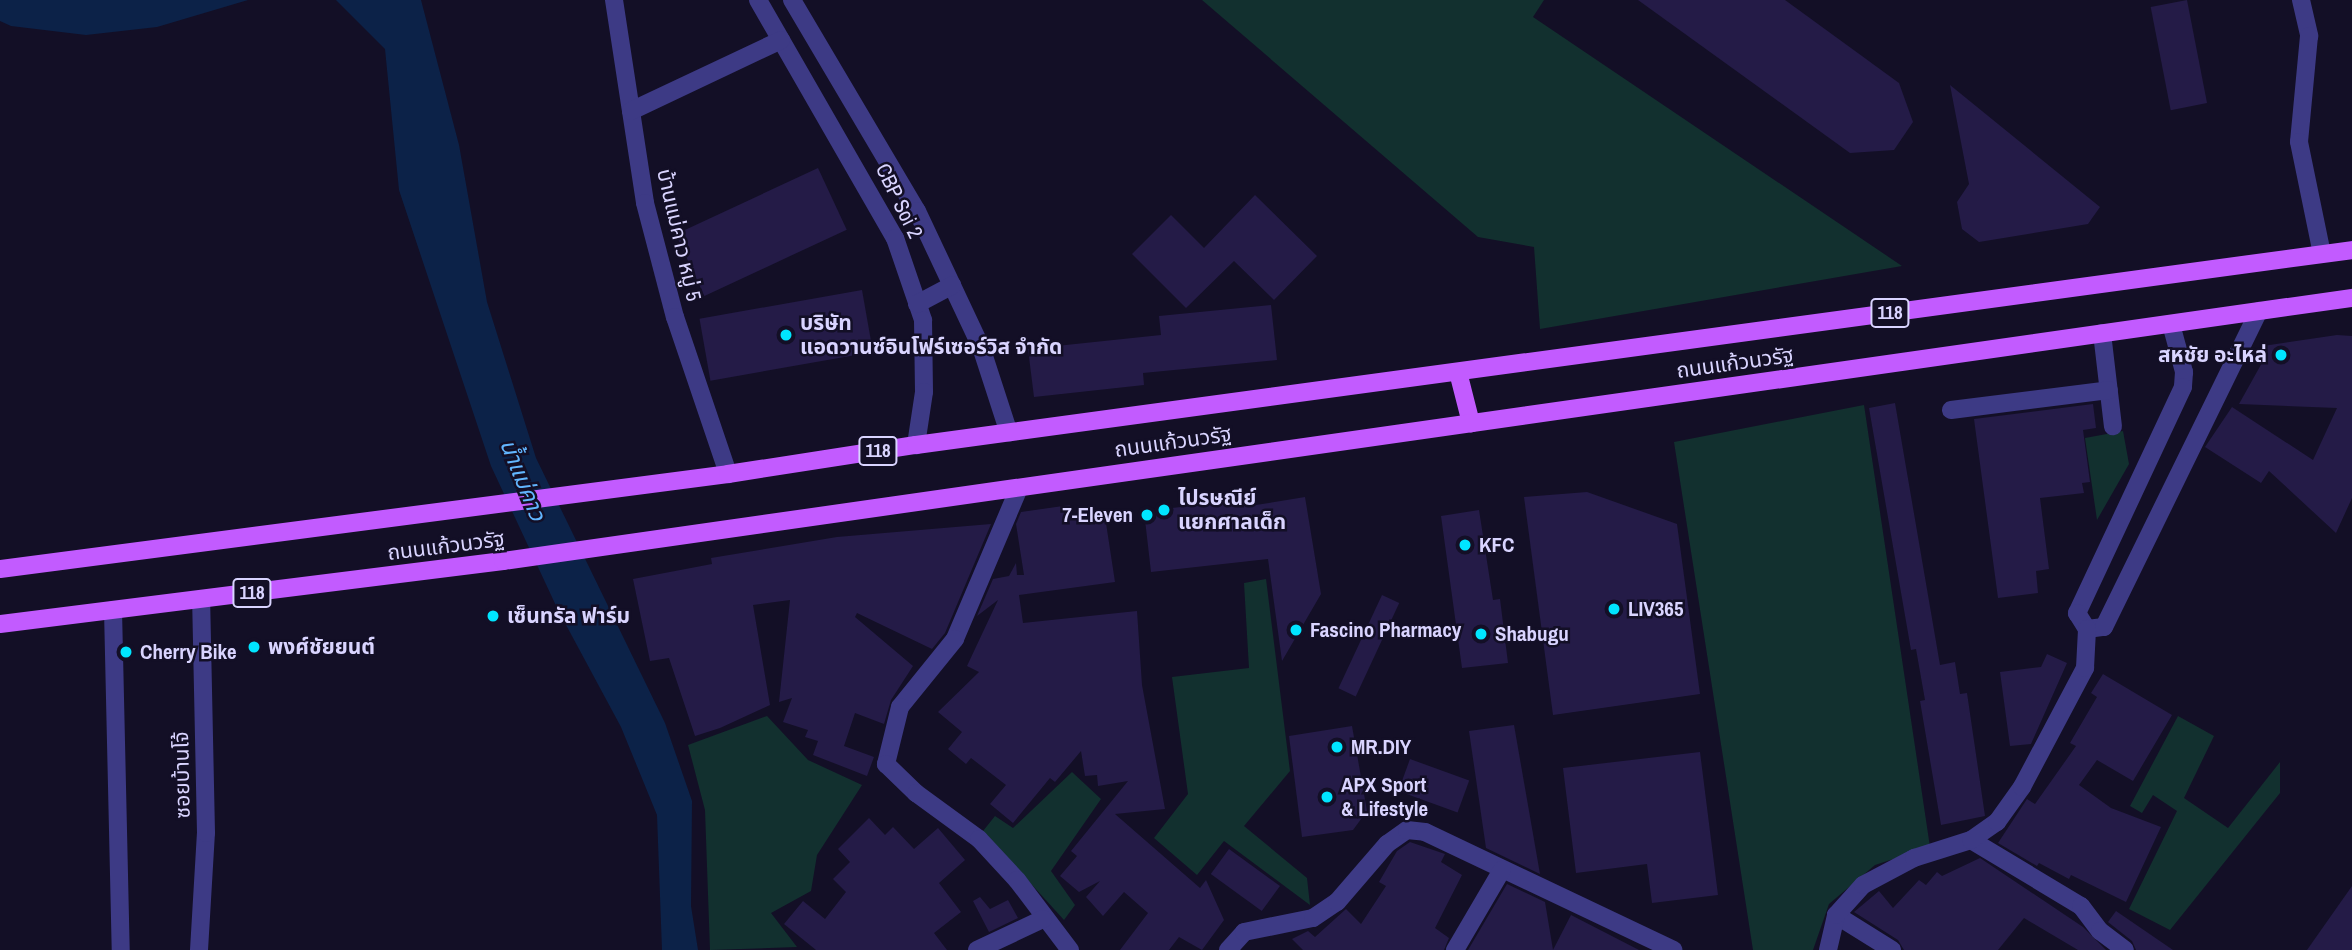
<!DOCTYPE html>
<meta charset="utf-8">
<style>
body{margin:0}
#map{position:relative;width:2352px;height:950px;overflow:hidden;background:#130f26;font-family:"Archivo Narrow","Noto Sans Thai",sans-serif}
div>[style]{position:absolute}
.green>*{inset:0;background:#12302f}
.water>*{inset:0;background:#0c2248}
.building>*{inset:0;background:#241b47;transform-origin:0 0}
.minor>*{height:18px;margin:-9px;padding:0 9px;transform-origin:9px;border-radius:9px;background:#3d3a85}
.major>*{height:18px;margin:-9px;padding:0 9px;transform-origin:9px;border-radius:9px;background:#c25bff}
.dots>*{width:19px;height:19px;translate:-50% -50%;box-sizing:border-box;border:4px solid #130f26;border-radius:50%}
span{translate:-50% -50%;white-space:nowrap;text-align:center;line-height:1.15;-webkit-text-stroke:5px #130f26;paint-order:stroke}
.shield-label span{padding:2px 5px;background:#130f26;border:2px solid;border-radius:5px;-webkit-text-stroke-width:0}
.shield-label{font-size:19px;color:#d9d4ff;font-weight:700}
.street-label{font-size:21px;color:#d9d4ff}
.poi-label{font-size:21px;color:#d9d4ff;font-weight:700}
.left{translate:0 -50%;text-align:left}
.right{translate:-100% -50%;text-align:right}
.water-label{font-size:23px;color:#62b6ff;font-style:italic}
</style>
<div id="map">
<div class="green">
<i style="clip-path:polygon(1202px 0,1544px 0,1533px 17px,1902px 266px,1540px 329px,1534px 247px,1478px 237px)"></i>
<i style="clip-path:polygon(1864px 405px,1930px 847px,1875px 865px,1829px 904px,1813px 950px,1753px 950px,1674px 442px)"></i>
<i style="clip-path:polygon(2123px 431px,2129px 464px,2097px 520px,2085px 438px)"></i>
<i style="clip-path:polygon(1266px 579px,1290px 771px,1244px 826px,1307px 878px,1310px 905px,1224px 841px,1197px 875px,1154px 838px,1188px 794px,1172px 677px,1249px 668px,1244px 583px)"></i>
<i style="clip-path:polygon(767px 716px,808px 760px,862px 785px,817px 855px,811px 891px,771px 913px,797px 947px,710px 950px,705px 810px,688px 745px)"></i>
<i style="clip-path:polygon(2178px 716px,2214px 736px,2184px 798px,2228px 828px,2280px 762px,2280px 793px,2170px 930px,2129px 909px,2177px 811px,2153px 795px,2142px 813px,2130px 806px)"></i>
<i style="clip-path:polygon(1072px 772px,1101px 799px,1051px 871px,1075px 905px,1064px 920px,983px 831px,995px 816px,1013px 828px)"></i>
</div>
<div class="water">
<i style="clip-path:polygon(0 0,248px 0,157px 27px,86px 35px,11px 26px,0 21px)"></i>
<i style="clip-path:polygon(336px 0,421px 0,459px 145px,487px 302px,536px 458px,665px 723px,692px 801px,691px 906px,698px 950px,662px 950px,657px 815px,621px 727px,558px 610px,491px 466px,399px 190px,385px 49px)"></i>
</div>
<div class="building">
<i style="clip-path:polygon(1638px 0,1785px 0,1899px 83px,1913px 122px,1894px 150px,1850px 153px)"></i>
<i style="left:2187px;top:0;width:105px;height:37px;rotate:79deg"></i>
<i style="clip-path:polygon(1950px 85px,2100px 207px,2088px 224px,1979px 242px,1962px 229px,1957px 202px,1969px 184px)"></i>
<i style="left:818px;top:168px;width:68px;height:157px;rotate:65deg"></i>
<i style="clip-path:polygon(1255px 195px,1317px 256px,1274px 300px,1234px 261px,1186px 308px,1132px 254px,1171px 215px,1204px 248px)"></i>
<i style="left:862px;top:290px;width:63px;height:165px;rotate:80deg"></i>
<i style="clip-path:polygon(1271px 305px,1277px 360px,1143px 373px,1144px 385px,1034px 397px,1028px 349px,1161px 335px,1159px 316px)"></i>
<i style="clip-path:polygon(2337px 335px,2352px 336px,2352px 498px,2336px 533px,2269px 471px,2261px 483px,2205px 447px,2232px 407px,2313px 460px,2337px 408px,2239px 404px,2263px 361px,2263px 346px)"></i>
<i style="clip-path:polygon(1895px 403px,1940px 665px,1955px 662px,1960px 694px,1967px 693px,1985px 816px,1941px 825px,1920px 701px,1925px 700px,1916px 649px,1911px 650px,1869px 408px)"></i>
<i style="clip-path:polygon(2093px 404px,2096px 428px,2083px 430px,2090px 482px,2082px 483px,2084px 493px,2040px 498px,2049px 569px,2036px 571px,2038px 593px,1998px 598px,1974px 419px)"></i>
<i style="clip-path:polygon(1587px 492px,1677px 524px,1700px 694px,1553px 715px,1524px 497px)"></i>
<i style="clip-path:polygon(1305px 497px,1321px 594px,1282px 661px,1268px 559px,1151px 572px,1144px 511px,1255px 499px,1256px 505px)"></i>
<i style="clip-path:polygon(1070px 505px,1072px 515px,1104px 510px,1115px 582px,1019px 595px,1023px 623px,1137px 611px,1142px 685px,1165px 809px,1115px 814px,1200px 888px,1206px 880px,1224px 920px,1202px 950px,1179px 937px,1169px 950px,1120px 950px,1148px 913px,1124px 892px,1103px 916px,1086px 897px,1100px 881px,1079px 892px,1060px 876px,1077px 856px,1071px 851px,1128px 781px,1098px 786px,1097px 775px,1085px 776px,1081px 751px,1055px 782px,1050px 778px,1013px 823px,990px 804px,1006px 785px,971px 758px,966px 764px,948px 749px,962px 732px,938px 712px,979px 672px,967px 666px,998px 600px,977px 616px,993px 579px,1009px 576px,1016px 563px,1017px 575px,1024px 575px,1016px 524px,1021px 512px)"></i>
<i style="clip-path:polygon(1479px 510px,1493px 600px,1500px 599px,1508px 663px,1462px 668px,1441px 516px)"></i>
<i style="clip-path:polygon(991px 524px,945px 633px,932px 649px,857px 613px,855px 617px,913px 666px,891px 700px,884px 724px,855px 713px,844px 746px,874px 757px,867px 776px,813px 755px,818px 741px,805px 737px,808px 730px,783px 722px,792px 698px,779px 702px,790px 600px,753px 605px,770px 705px,720px 728px,695px 736px,669px 658px,650px 661px,633px 579px,712px 564px,711px 558px,837px 537px)"></i>
<i style="left:1382px;top:595px;width:19px;height:103px;rotate:25deg"></i>
<i style="clip-path:polygon(2047px 654px,2067px 663px,2031px 744px,2010px 746px,2000px 672px,2041px 667px)"></i>
<i style="clip-path:polygon(2103px 674px,2172px 715px,2133px 781px,2097px 760px,2079px 785px,2111px 808px,2161px 827px,2126px 902px,2071px 875px,2069px 879px,2039px 863px,2037px 866px,1998px 843px,2027px 799px,2035px 804px,2076px 746px,2070px 743px,2097px 697px,2091px 693px)"></i>
<i style="clip-path:polygon(1514px 725px,1540px 874px,1486px 848px,1469px 731px)"></i>
<i style="clip-path:polygon(1352px 726px,1367px 811px,1353px 830px,1302px 837px,1289px 736px)"></i>
<i style="clip-path:polygon(1700px 752px,1718px 895px,1652px 903px,1647px 864px,1576px 873px,1563px 768px)"></i>
<i style="left:1410px;top:759px;width:63px;height:34px;rotate:20deg"></i>
<i style="clip-path:polygon(869px 818px,885px 835px,893px 827px,914px 849px,938px 828px,965px 860px,939px 883px,961px 912px,934px 933px,947px 950px,816px 950px,784px 924px,803px 901px,825px 919px,846px 892px,833px 879px,850px 862px,838px 849px)"></i>
<i style="clip-path:polygon(1410px 842px,1445px 854px,1441px 862px,1462px 875px,1435px 928px,1449px 938px,1444px 950px,1303px 950px,1292px 939px,1308px 931px,1315px 937px,1346px 909px,1361px 924px,1386px 886px,1379px 882px,1397px 851px)"></i>
<i style="left:1229px;top:849px;width:63px;height:31px;rotate:36deg"></i>
<i style="clip-path:polygon(1980px 858px,2083px 927px,2106px 950px,2078px 950px,2024px 918px,1998px 950px,1904px 950px,1898px 940px,1854px 912px,1879px 891px,1893px 908px,1919px 880px,1926px 885px,1937px 872px,1942px 876px)"></i>
<i style="clip-path:polygon(1507px 884px,1545px 902px,1553px 950px,1468px 950px)"></i>
<i style="clip-path:polygon(2352px 886px,2352px 950px,2307px 950px)"></i>
<i style="clip-path:polygon(980px 897px,990px 909px,1008px 900px,1018px 918px,989px 932px,973px 901px)"></i>
<i style="clip-path:polygon(2116px 911px,2173px 950px,2136px 950px,2132px 941px,2108px 922px)"></i>
<i style="clip-path:polygon(1571px 915px,1639px 950px,1553px 950px)"></i>
</div>
<div class="minor">
<i style="left:614px;top:0;width:205px;rotate:81.3deg"></i>
<i style="left:645px;top:203px;width:118px;rotate:75.3deg"></i>
<i style="left:675px;top:317px;width:166px;rotate:71.3deg"></i>
<i style="left:758px;top:0;width:275px;rotate:60.1deg"></i>
<i style="left:895px;top:238px;width:87px;rotate:71.1deg"></i>
<i style="left:923px;top:320px;width:72px;rotate:89.2deg"></i>
<i style="left:924px;top:392px;width:54px;rotate:98.6deg"></i>
<i style="left:792px;top:0;width:245px;rotate:59.4deg"></i>
<i style="left:917px;top:211px;width:150px;rotate:64.8deg"></i>
<i style="left:981px;top:347px;width:90px;rotate:72deg"></i>
<i style="left:2301px;top:0;width:37px;rotate:77deg"></i>
<i style="left:2309px;top:36px;width:106px;rotate:95.4deg"></i>
<i style="left:2299px;top:142px;width:114px;rotate:78.4deg"></i>
<i style="left:631px;top:111px;width:166px;rotate:-25.3deg"></i>
<i style="left:917px;top:304px;width:40px;rotate:-28deg"></i>
<i style="left:2171px;top:324px;width:50px;rotate:74.8deg"></i>
<i style="left:2184px;top:372px;width:15px;rotate:94deg"></i>
<i style="left:2183px;top:387px;width:250px;rotate:115.1deg"></i>
<i style="left:2077px;top:613px;width:19px;rotate:58deg"></i>
<i style="left:2087px;top:629px;width:17px;rotate:-7deg"></i>
<i style="left:2104px;top:627px;width:352px;rotate:-63.9deg"></i>
<i style="left:2102px;top:333px;width:94px;rotate:83.3deg"></i>
<i style="left:1951px;top:410px;width:159px;rotate:-7.2deg"></i>
<i style="left:1019px;top:488px;width:164px;rotate:113deg"></i>
<i style="left:955px;top:639px;width:87px;rotate:129deg"></i>
<i style="left:900px;top:707px;width:59px;rotate:103.8deg"></i>
<i style="left:886px;top:764px;width:42px;rotate:44deg"></i>
<i style="left:916px;top:793px;width:78px;rotate:36.1deg"></i>
<i style="left:979px;top:839px;width:56px;rotate:47.2deg"></i>
<i style="left:1017px;top:880px;width:88px;rotate:52.9deg"></i>
<i style="left:113px;top:610px;width:340px;rotate:88.7deg"></i>
<i style="left:1971px;top:840px;width:128px;rotate:31deg"></i>
<i style="left:2081px;top:906px;width:31px;rotate:53deg"></i>
<i style="left:2100px;top:931px;width:31px;rotate:37deg"></i>
<i style="left:1836px;top:915px;width:66px;rotate:32deg"></i>
<i style="left:199px;top:950px;width:117px;rotate:-86.6deg"></i>
<i style="left:206px;top:833px;width:234px;rotate:-91.2deg"></i>
<i style="left:977px;top:950px;width:73px;rotate:-25.2deg"></i>
<i style="left:1228px;top:950px;width:24px;rotate:-48deg"></i>
<i style="left:1244px;top:932px;width:70px;rotate:-11.5deg"></i>
<i style="left:1313px;top:918px;width:29px;rotate:-34deg"></i>
<i style="left:1337px;top:902px;width:77px;rotate:-49.2deg"></i>
<i style="left:1387px;top:844px;width:24px;rotate:-35deg"></i>
<i style="left:1407px;top:830px;width:18px;rotate:6deg"></i>
<i style="left:1425px;top:832px;width:275px;rotate:25.4deg"></i>
<i style="left:1455px;top:950px;width:93px;rotate:-59.6deg"></i>
<i style="left:1828px;top:950px;width:36px;rotate:-77deg"></i>
<i style="left:1836px;top:915px;width:40px;rotate:-48deg"></i>
<i style="left:1863px;top:885px;width:58px;rotate:-27.9deg"></i>
<i style="left:1914px;top:858px;width:60px;rotate:-17.5deg"></i>
<i style="left:1971px;top:840px;width:32px;rotate:-35deg"></i>
<i style="left:1997px;top:822px;width:43px;rotate:-54.5deg"></i>
<i style="left:2022px;top:787px;width:135px;rotate:-62.1deg"></i>
<i style="left:2085px;top:668px;width:39px;rotate:-87deg"></i>
</div>
<div class="major">
<i style="left:1458px;top:372px;width:53px;rotate:75.7deg"></i>
<i style="left:0;top:569px;width:734px;rotate:-7.43deg"></i>
<i style="left:728px;top:474px;width:190px;rotate:-8.8deg"></i>
<i style="left:916px;top:445px;width:1449px;rotate:-7.73deg"></i>
<i style="left:0;top:624px;width:507px;rotate:-7.14deg"></i>
<i style="left:503px;top:561px;width:1868px;rotate:-8.1deg"></i>
</div>
<div class="dots">
<i style="left:786px;top:335px;background:#00e5ff"></i>
<i style="left:2281px;top:355px;background:#00e5ff"></i>
<i style="left:1164px;top:510px;background:#00e5ff"></i>
<i style="left:1147px;top:515px;background:#00e5ff"></i>
<i style="left:1465px;top:545px;background:#00e5ff"></i>
<i style="left:1614px;top:609px;background:#00e5ff"></i>
<i style="left:493px;top:616px;background:#00e5ff"></i>
<i style="left:1296px;top:630px;background:#00e5ff"></i>
<i style="left:1481px;top:634px;background:#00e5ff"></i>
<i style="left:254px;top:647px;background:#00e5ff"></i>
<i style="left:126px;top:652px;background:#00e5ff"></i>
<i style="left:1337px;top:747px;background:#00e5ff"></i>
<i style="left:1327px;top:797px;background:#00e5ff"></i>
</div>
<div class="shield-label">
<span style="left:1890px;top:313px">118</span>
<span style="left:878px;top:451px">118</span>
<span style="left:252px;top:593px">118</span>
</div>
<div class="street-label">
<span style="left:899px;top:201px;rotate:64deg">CBP Soi 2</span>
<span style="left:679px;top:235px;rotate:77deg">บ้านแม่คาว หมู่ 5</span>
<span style="left:1735px;top:363px;rotate:-8deg">ถนนแก้วนวรัฐ</span>
<span style="left:1173px;top:442px;rotate:-8deg">ถนนแก้วนวรัฐ</span>
<span style="left:446px;top:546px;rotate:-7deg">ถนนแก้วนวรัฐ</span>
<span style="left:182px;top:775px;rotate:-91deg">ซอยบ้านโจ้</span>
</div>
<div class="poi-label">
<span class="left" style="left:800px;top:335px">บริษัท<br>แอดวานซ์อินโฟร์เซอร์วิส จำกัด</span>
<span class="right" style="left:2267px;top:355px">สหชัย อะไหล่</span>
<span class="left" style="left:1178px;top:510px">ไปรษณีย์<br>แยกศาลเด็ก</span>
<span class="right" style="left:1133px;top:515px">7-Eleven</span>
<span class="left" style="left:1479px;top:545px">KFC</span>
<span class="left" style="left:1628px;top:609px">LIV365</span>
<span class="left" style="left:507px;top:616px">เซ็นทรัล ฟาร์ม</span>
<span class="left" style="left:1310px;top:630px">Fascino Pharmacy</span>
<span class="left" style="left:1495px;top:634px">Shabugu</span>
<span class="left" style="left:268px;top:647px">พงศ์ชัยยนต์</span>
<span class="left" style="left:140px;top:652px">Cherry Bike</span>
<span class="left" style="left:1351px;top:747px">MR.DIY</span>
<span class="left" style="left:1341px;top:797px">APX Sport<br>&amp; Lifestyle</span>
</div>
<div class="water-label">
<span style="left:523px;top:480px;rotate:68deg">น้ำแม่คาว</span>
</div>
</div>
